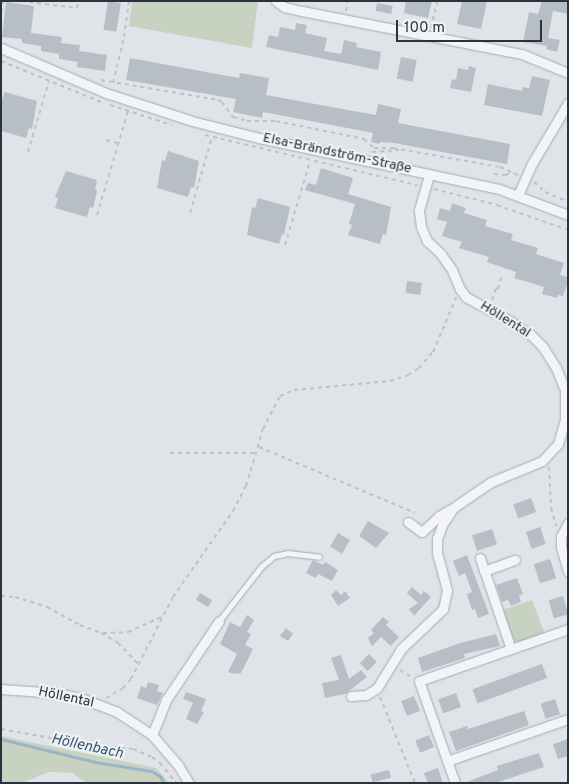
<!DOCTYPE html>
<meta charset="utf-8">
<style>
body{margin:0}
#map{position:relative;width:569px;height:784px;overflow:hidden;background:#e0e4e9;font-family:Overpass,sans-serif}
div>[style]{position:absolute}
.green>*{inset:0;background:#c7d2c1}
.stream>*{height:3px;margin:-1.5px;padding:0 1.5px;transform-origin:1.5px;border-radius:1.5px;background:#9bb5c8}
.building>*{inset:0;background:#b7bec5;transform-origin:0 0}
.path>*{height:2px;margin-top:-1px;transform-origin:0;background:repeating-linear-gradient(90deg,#bec2c7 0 4px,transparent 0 8px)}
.roads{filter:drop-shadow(0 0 1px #a5abb3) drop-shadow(0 0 1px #a5abb3)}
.service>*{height:4.5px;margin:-2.25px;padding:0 2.25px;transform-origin:2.25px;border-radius:2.25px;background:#f2f4f7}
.minor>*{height:9px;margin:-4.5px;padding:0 4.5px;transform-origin:4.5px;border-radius:4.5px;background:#f2f4f7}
span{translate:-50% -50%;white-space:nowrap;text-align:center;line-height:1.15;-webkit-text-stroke:4px #eff3f6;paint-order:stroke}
.street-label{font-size:14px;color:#293340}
.water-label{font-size:15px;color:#335573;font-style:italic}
.frame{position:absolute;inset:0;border:2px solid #293340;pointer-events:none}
.scale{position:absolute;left:396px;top:20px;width:146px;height:22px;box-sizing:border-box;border:2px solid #293340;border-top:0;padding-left:6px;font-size:15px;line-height:18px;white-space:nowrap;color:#293340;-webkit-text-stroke:4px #eff3f6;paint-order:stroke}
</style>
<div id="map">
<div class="green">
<i style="clip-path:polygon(132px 1px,258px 1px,252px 48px,129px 26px)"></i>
<i style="clip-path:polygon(532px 600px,545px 634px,520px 643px,514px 641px,503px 610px)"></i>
<i style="clip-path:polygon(1px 736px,156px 768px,169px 783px,87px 783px,72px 773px,49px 772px,22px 783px,1px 783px)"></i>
</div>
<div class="stream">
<i style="left:1px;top:739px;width:97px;rotate:13.7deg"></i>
<i style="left:95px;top:762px;width:57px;rotate:9.1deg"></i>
<i style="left:151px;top:771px;width:10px;rotate:29deg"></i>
<i style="left:160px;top:776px;width:8px;rotate:60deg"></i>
</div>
<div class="building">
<i style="left:108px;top:1px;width:13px;height:29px;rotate:9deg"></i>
<i style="clip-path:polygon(406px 1px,432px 1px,428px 18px,404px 13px)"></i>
<i style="clip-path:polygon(462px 1px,487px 1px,481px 29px,457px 24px)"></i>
<i style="clip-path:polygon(542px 1px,568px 1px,568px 14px,553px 11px,548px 38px,560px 40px,557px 52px,546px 49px,547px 46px,523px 42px,529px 12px,538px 14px)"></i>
<i style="clip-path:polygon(6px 2px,34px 6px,31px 33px,62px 37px,61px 43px,80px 45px,79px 51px,107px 55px,105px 71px,77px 67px,78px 62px,59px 59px,59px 54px,41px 51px,41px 46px,22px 43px,22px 39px,2px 37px)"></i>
<i style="left:377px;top:3px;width:16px;height:8px;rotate:11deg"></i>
<i style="clip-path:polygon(296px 23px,307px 25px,305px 33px,327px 38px,324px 51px,341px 54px,344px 40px,357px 43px,356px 47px,381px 52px,378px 70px,266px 47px,269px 35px,278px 37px,280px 27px,295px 30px)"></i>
<i style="left:401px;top:57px;width:16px;height:22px;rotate:11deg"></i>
<i style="clip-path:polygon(130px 58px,239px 78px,240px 73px,269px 78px,266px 95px,359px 112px,376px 115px,378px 104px,401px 109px,398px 123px,510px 144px,507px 164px,394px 143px,380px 142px,380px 144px,371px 142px,373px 133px,363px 131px,263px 112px,262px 118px,233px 112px,236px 99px,126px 80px)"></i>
<i style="clip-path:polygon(469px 66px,476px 68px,471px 92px,450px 88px,452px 79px,456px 80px,458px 68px,468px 70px)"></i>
<i style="clip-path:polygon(532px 76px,550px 80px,542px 116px,484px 105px,488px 84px,522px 91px,523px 87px,529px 88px)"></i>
<i style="clip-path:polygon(5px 92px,37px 101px,32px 129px,29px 128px,26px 138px,1px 131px,1px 102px)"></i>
<i style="clip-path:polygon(168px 151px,199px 161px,194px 188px,191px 187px,188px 197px,157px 188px,162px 160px,165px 161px)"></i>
<i style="clip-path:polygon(321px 168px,353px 178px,348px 194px,391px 207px,386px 235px,383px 234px,380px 244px,348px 235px,352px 225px,349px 224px,355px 204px,305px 190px,308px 183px,316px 185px)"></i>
<i style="clip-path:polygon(66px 171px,97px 180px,95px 190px,97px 191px,93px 208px,90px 207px,87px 217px,55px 208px,58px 198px,55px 197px)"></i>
<i style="clip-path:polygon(258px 198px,290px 207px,284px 235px,282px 234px,279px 244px,247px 235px,252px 207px,255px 208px)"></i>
<i style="clip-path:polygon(452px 203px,466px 208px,464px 213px,487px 220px,485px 226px,513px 234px,511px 240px,538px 248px,536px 254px,564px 263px,560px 275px,568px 277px,568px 281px,563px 296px,558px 295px,557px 298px,542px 294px,544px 287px,514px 278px,516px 272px,487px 262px,489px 257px,459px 248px,462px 242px,442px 236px,447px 222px,437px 219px,440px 208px,450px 211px)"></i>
<i style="left:407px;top:281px;width:15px;height:12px;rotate:8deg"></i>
<i style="left:531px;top:498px;width:15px;height:19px;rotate:70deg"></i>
<i style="clip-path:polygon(368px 521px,389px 533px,376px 548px,359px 536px)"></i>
<i style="left:540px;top:527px;width:18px;height:15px;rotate:71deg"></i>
<i style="left:492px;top:529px;width:16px;height:21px;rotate:72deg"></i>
<i style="left:338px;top:533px;width:14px;height:16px;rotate:30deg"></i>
<i style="clip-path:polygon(467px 555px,489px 614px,478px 618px,475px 609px,472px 610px,467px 594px,472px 592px,465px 573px,459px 576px,453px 561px)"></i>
<i style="left:550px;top:559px;width:20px;height:17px;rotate:72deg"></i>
<i style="clip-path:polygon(313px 560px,323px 565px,325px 562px,338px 570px,332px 581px,318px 574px,316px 578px,306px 573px)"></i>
<i style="clip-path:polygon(517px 578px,523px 594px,519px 596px,521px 602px,511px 606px,508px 600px,502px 602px,496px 585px)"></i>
<i style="clip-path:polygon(412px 587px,421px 595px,424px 591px,431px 597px,414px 616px,409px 609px,418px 603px,407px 593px)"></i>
<i style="clip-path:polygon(336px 590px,341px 595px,345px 591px,350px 598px,338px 606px,331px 595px)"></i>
<i style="left:200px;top:593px;width:14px;height:8px;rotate:30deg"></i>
<i style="left:563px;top:596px;width:19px;height:15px;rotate:74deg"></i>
<i style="clip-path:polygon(247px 615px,254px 620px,247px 632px,251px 634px,245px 645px,253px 649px,241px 673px,234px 674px,228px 672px,237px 654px,220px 644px,230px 622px,240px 627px)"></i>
<i style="clip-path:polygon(383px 617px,389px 622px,386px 625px,399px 637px,391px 646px,381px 637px,372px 646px,368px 638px,374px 633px,371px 630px)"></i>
<i style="clip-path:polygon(286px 628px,293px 634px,288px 641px,280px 636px)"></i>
<i style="clip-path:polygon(496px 634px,500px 646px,464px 654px,465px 658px,422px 672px,418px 658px,460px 643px)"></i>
<i style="left:369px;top:654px;width:11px;height:13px;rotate:45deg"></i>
<i style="clip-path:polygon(341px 655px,349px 679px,361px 670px,367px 677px,345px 694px,325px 698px,322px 683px,339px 680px,331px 658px)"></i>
<i style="left:542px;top:664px;width:15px;height:74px;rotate:70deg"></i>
<i style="clip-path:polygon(148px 682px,159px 685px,157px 691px,163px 693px,157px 705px,137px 698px,141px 686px,146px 688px)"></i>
<i style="clip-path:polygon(186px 692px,206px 699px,201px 711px,204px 712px,197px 724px,186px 719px,193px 703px,183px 699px)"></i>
<i style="left:456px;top:693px;width:15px;height:19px;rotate:70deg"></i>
<i style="left:414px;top:696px;width:16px;height:14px;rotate:68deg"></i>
<i style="left:555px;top:699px;width:16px;height:15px;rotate:72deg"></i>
<i style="clip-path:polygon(524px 711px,529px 725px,456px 751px,449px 732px,467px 726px,468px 729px)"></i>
<i style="left:429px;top:735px;width:13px;height:15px;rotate:67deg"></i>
<i style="clip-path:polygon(568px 739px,568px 756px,558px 759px,553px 744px)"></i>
<i style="clip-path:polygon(539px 753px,544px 767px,495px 783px,464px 783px,498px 770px,497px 766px)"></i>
<i style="clip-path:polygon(438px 768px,443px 783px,428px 783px,424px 773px)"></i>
<i style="left:389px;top:770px;width:8px;height:19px;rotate:76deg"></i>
</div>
<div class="path">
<i style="left:21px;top:1px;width:56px;rotate:7.1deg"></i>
<i style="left:77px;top:8px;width:7px;rotate:-82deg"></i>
<i style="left:346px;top:11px;width:10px;rotate:-79deg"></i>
<i style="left:1px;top:12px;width:11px;rotate:-80deg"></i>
<i style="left:431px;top:28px;width:28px;rotate:-77deg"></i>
<i style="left:1px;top:61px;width:108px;rotate:22.3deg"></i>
<i style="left:101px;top:80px;width:119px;rotate:9.7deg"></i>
<i style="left:218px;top:100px;width:4px;rotate:27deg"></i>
<i style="left:222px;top:102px;width:19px;rotate:54deg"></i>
<i style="left:233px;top:117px;width:15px;rotate:16deg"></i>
<i style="left:247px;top:121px;width:29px"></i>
<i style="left:276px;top:121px;width:90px;rotate:11.6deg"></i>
<i style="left:364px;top:139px;width:13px;rotate:42deg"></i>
<i style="left:374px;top:148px;width:19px"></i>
<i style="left:393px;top:148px;width:109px;rotate:10.1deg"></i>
<i style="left:500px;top:167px;width:20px;rotate:24deg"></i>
<i style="left:113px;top:83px;width:47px;rotate:-76.6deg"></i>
<i style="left:124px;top:37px;width:36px;rotate:-82deg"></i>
<i style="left:110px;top:105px;width:65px;rotate:17.9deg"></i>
<i style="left:205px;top:135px;width:218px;rotate:13.3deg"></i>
<i style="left:106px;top:140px;width:12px;rotate:14deg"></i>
<i style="left:28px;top:152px;width:74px;rotate:-73.5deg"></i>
<i style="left:372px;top:152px;width:27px;rotate:-4deg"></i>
<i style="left:494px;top:174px;width:11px;rotate:5deg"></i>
<i style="left:505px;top:175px;width:9px;rotate:-13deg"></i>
<i style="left:534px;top:182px;width:15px;rotate:42deg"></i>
<i style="left:545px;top:192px;width:25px;rotate:23deg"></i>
<i style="left:434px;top:189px;width:65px;rotate:14.3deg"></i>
<i style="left:497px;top:205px;width:75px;rotate:19.4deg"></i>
<i style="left:190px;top:213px;width:79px;rotate:-73.9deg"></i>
<i style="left:97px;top:215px;width:109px;rotate:-73.4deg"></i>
<i style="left:285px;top:245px;width:88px;rotate:-73.4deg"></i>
<i style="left:492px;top:300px;width:13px;rotate:-72deg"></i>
<i style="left:496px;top:288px;width:2px;rotate:27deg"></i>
<i style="left:498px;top:289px;width:15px;rotate:-74deg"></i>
<i style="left:259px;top:447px;width:169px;rotate:22.9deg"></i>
<i style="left:170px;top:453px;width:88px"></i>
<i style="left:549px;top:467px;width:41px;rotate:87.2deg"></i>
<i style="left:551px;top:508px;width:19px;rotate:74deg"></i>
<i style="left:1px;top:596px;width:14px;rotate:4deg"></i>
<i style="left:15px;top:597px;width:34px;rotate:17deg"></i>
<i style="left:47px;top:607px;width:38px;rotate:29deg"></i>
<i style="left:80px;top:625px;width:22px;rotate:21deg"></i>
<i style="left:101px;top:633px;width:20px;rotate:30deg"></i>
<i style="left:118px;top:643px;width:30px;rotate:46deg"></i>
<i style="left:103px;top:633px;width:25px;rotate:-2deg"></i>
<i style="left:128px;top:632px;width:37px;rotate:-24deg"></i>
<i style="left:400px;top:670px;width:12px;rotate:31deg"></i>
<i style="left:380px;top:697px;width:93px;rotate:67.9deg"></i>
<i style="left:106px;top:698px;width:20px;rotate:-30deg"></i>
<i style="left:123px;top:688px;width:12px;rotate:-48deg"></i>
<i style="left:131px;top:679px;width:92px;rotate:-62.9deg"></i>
<i style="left:173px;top:597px;width:105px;rotate:-55.1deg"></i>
<i style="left:233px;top:511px;width:28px;rotate:-63deg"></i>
<i style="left:246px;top:486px;width:59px;rotate:-73.4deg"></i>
<i style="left:263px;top:429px;width:37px;rotate:-63deg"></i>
<i style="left:280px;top:396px;width:15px;rotate:-23deg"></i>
<i style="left:294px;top:390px;width:96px;rotate:-5.4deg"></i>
<i style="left:390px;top:381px;width:19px;rotate:-18deg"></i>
<i style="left:408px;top:375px;width:13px;rotate:-32deg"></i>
<i style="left:419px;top:368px;width:21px;rotate:-49deg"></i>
<i style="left:433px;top:352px;width:59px;rotate:-66.9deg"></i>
<i style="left:1px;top:729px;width:73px;rotate:10.2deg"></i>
<i style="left:73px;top:742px;width:60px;rotate:6.7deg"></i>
<i style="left:133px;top:749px;width:21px;rotate:23deg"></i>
<i style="left:152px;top:757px;width:10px;rotate:37deg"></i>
<i style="left:160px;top:763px;width:26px;rotate:51deg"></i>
</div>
<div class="roads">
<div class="service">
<i style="left:219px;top:621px;width:68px;rotate:-52.1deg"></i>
<i style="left:261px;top:567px;width:17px;rotate:-40deg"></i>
<i style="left:274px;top:556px;width:14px;rotate:-12deg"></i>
<i style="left:288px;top:553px;width:31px;rotate:7deg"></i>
</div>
<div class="minor">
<i style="left:276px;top:1px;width:10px;rotate:37deg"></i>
<i style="left:284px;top:7px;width:18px;rotate:13deg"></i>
<i style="left:302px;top:11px;width:224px;rotate:11.1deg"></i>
<i style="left:522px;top:54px;width:50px;rotate:22.4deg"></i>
<i style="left:1px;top:48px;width:114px;rotate:23.2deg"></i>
<i style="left:106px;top:93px;width:90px;rotate:18deg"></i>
<i style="left:192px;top:121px;width:69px;rotate:14.2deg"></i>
<i style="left:259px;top:138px;width:245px;rotate:12deg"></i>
<i style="left:499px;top:189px;width:74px;rotate:20.6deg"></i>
<i style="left:518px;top:195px;width:36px;rotate:-66deg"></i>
<i style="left:533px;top:162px;width:69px;rotate:-59.3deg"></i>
<i style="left:408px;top:522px;width:17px;rotate:36deg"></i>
<i style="left:422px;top:532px;width:23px;rotate:-43deg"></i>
<i style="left:439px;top:516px;width:14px;rotate:-30deg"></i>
<i style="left:568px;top:523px;width:15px;rotate:118deg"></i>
<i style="left:561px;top:536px;width:11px;rotate:90deg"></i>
<i style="left:561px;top:547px;width:26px;rotate:74deg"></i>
<i style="left:480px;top:558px;width:96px;rotate:71.2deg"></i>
<i style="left:484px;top:571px;width:33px;rotate:-20deg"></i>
<i style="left:1px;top:689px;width:56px;rotate:4.1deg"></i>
<i style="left:57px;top:693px;width:25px;rotate:12deg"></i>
<i style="left:81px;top:698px;width:39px;rotate:21deg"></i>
<i style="left:117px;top:712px;width:42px;rotate:33.3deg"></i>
<i style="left:152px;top:735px;width:40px;rotate:49deg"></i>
<i style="left:178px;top:765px;width:21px;rotate:59deg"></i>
<i style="left:351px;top:696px;width:15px;rotate:-4deg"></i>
<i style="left:366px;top:695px;width:13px;rotate:-32deg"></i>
<i style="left:377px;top:688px;width:46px;rotate:-58.4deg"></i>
<i style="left:401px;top:649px;width:58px;rotate:-43.6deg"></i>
<i style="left:443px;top:609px;width:19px;rotate:-78deg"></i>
<i style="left:447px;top:590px;width:38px;rotate:-105deg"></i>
<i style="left:437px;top:553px;width:14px;rotate:-90deg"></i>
<i style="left:437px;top:539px;width:15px;rotate:-70deg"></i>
<i style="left:442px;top:525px;width:20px;rotate:-57deg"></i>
<i style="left:453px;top:508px;width:46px;rotate:-34.4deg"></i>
<i style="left:491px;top:482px;width:55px;rotate:-22.4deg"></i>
<i style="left:542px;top:461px;width:23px;rotate:-47deg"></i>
<i style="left:558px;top:444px;width:26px;rotate:-74deg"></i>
<i style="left:565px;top:419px;width:29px;rotate:-90deg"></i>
<i style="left:565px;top:390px;width:24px;rotate:-112deg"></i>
<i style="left:556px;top:368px;width:26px;rotate:-122deg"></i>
<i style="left:542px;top:346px;width:16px;rotate:-135deg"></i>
<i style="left:531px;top:335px;width:23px;rotate:-146deg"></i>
<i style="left:512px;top:322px;width:52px;rotate:-151.5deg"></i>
<i style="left:466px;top:297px;width:10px;rotate:-127deg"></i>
<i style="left:460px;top:289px;width:21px;rotate:-113deg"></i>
<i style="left:452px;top:270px;width:19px;rotate:-125deg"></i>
<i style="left:441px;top:254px;width:19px;rotate:-137deg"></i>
<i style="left:427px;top:241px;width:15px;rotate:-113deg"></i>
<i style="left:421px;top:227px;width:17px;rotate:-97deg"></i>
<i style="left:419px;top:210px;width:37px;rotate:-74deg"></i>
<i style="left:152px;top:735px;width:38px;rotate:-68deg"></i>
<i style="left:166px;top:700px;width:95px;rotate:-56.1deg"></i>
<i style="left:447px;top:761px;width:128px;rotate:-19.1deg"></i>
<i style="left:455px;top:783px;width:108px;rotate:-109.4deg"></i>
<i style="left:419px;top:681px;width:158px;rotate:-19.2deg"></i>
</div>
</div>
<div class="street-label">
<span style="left:337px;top:154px;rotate:12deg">Elsa-Brändström-Straße</span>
<span style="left:505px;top:320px;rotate:32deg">Höllental</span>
<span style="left:66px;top:698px;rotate:12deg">Höllental</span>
</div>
<div class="water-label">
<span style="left:87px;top:747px;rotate:12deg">Höllenbach</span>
</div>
<div class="frame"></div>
<div class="scale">100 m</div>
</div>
